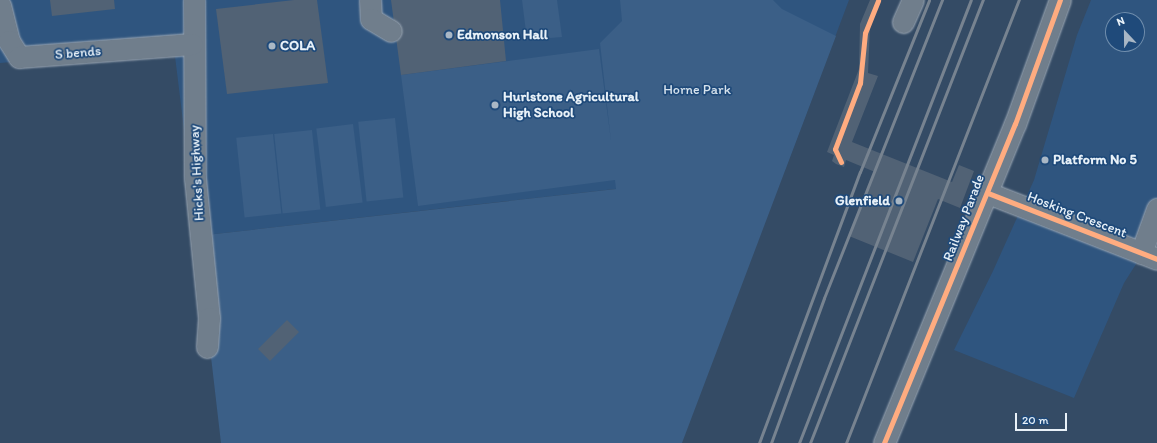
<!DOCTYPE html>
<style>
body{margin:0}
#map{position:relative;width:1157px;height:443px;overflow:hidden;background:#344b65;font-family:Itim,sans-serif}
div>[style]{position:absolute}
.built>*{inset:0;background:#2f557f}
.green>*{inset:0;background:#3b5f87;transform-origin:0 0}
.building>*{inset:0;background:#516275;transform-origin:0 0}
.roads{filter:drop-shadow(0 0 1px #9aa6b3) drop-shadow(0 0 1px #9aa6b3)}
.minor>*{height:21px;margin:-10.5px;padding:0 10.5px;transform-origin:10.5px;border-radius:10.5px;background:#707e8c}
.rail>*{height:3px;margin:-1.5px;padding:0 1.5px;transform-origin:1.5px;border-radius:1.5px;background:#778390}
.cycleway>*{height:5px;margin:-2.5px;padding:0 2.5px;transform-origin:2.5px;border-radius:2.5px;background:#ffac80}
.dots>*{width:11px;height:11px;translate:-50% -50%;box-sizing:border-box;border:2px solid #1f4a7a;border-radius:50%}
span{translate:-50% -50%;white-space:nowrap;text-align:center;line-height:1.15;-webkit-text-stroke:3.5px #1f4a7a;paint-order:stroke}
.poi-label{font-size:14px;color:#e8f1f8;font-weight:700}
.left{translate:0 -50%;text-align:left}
.right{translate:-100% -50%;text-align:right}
.street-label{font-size:14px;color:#e8f1f8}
.park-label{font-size:14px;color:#d7e3ed}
.north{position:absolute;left:1105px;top:12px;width:40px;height:40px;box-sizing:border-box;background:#1f4a7a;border:1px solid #6f8dac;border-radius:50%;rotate:338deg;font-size:11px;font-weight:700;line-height:16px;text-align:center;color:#e8f1f8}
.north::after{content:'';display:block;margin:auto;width:14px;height:18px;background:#a9b7c5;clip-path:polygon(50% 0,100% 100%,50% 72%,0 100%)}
.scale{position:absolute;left:1015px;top:413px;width:52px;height:18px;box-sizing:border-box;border:2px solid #e8f1f8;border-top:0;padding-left:5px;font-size:12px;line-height:14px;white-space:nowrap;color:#e8f1f8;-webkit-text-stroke:3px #1f4a7a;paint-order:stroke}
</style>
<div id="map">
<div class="built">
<i style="clip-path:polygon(0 0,849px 0,785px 170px,197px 236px,174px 48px,0 63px)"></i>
<i style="clip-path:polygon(evenodd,1091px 0,1157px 0,1157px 231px,1124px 283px,1074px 398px,954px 350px,993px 271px,1034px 180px,1077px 35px,1091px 0,1113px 20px,1137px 20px,1137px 44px,1113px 44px,1113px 20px)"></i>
</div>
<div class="green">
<i style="clip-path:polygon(522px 0,557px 0,562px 37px,527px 40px)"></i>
<i style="clip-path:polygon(620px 0,773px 0,782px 9px,836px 36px,682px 443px,221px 443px,197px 236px,616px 189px,615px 180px,418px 206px,401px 75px,599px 49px,611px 141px,600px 43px,622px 21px)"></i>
<i style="left:395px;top:118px;width:80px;height:37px;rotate:84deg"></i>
<i style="left:353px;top:124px;width:79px;height:37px;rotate:83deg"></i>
<i style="left:312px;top:130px;width:80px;height:38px;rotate:84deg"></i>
<i style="left:273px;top:134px;width:80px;height:37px;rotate:84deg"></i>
</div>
<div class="building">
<i style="clip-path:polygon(50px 0,114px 0,115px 9px,52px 16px)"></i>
<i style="clip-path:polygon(294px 0,317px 0,328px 83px,227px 94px,216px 9px)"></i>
<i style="clip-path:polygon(391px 0,500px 0,506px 61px,401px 75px)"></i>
<i style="clip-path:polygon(870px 0,881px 0,870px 27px,868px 73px,878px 76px,852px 142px,952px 182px,959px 165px,974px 171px,960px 208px,938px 199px,913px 262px,849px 236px,875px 172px,846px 160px,844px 167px,836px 164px,832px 161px,834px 155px,827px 152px,859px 69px,860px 24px)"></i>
<i style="left:287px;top:320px;width:17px;height:41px;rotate:45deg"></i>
</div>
<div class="roads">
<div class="minor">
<i style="left:194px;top:0;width:178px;rotate:89.7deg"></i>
<i style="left:195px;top:178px;width:141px;rotate:84.3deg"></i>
<i style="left:209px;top:318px;width:29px;rotate:94deg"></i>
<i style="left:370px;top:0;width:19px;rotate:87deg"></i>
<i style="left:371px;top:19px;width:23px;rotate:31deg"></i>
<i style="left:0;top:5px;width:37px;rotate:76deg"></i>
<i style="left:9px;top:41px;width:19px;rotate:58deg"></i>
<i style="left:19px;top:57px;width:173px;rotate:-4.3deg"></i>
<i style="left:903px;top:22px;width:24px;rotate:-66deg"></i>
<i style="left:988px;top:193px;width:181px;rotate:21.3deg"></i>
<i style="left:1141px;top:253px;width:47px;rotate:-70deg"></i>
<i style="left:884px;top:443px;width:345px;rotate:-67.7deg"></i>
<i style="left:1015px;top:124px;width:132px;rotate:-70.1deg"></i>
</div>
</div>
<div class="rail">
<i style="left:759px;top:443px;width:289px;rotate:-69.6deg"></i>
<i style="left:860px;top:172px;width:185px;rotate:-68.1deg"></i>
<i style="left:771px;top:443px;width:154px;rotate:-69.9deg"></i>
<i style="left:824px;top:298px;width:321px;rotate:-68.4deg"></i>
<i style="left:799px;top:443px;width:475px;rotate:-68.8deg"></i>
<i style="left:810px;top:443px;width:476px;rotate:-68.7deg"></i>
<i style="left:846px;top:443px;width:476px;rotate:-68.7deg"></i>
</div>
<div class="cycleway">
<i style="left:841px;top:162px;width:14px;rotate:-115deg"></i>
<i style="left:835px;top:149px;width:71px;rotate:-69.3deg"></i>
<i style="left:860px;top:83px;width:50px;rotate:-84.3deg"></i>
<i style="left:865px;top:33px;width:35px;rotate:-68deg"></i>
<i style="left:988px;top:193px;width:181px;rotate:21.3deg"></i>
<i style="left:884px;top:443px;width:345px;rotate:-67.7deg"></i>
<i style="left:1015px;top:124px;width:132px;rotate:-70.1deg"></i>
</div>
<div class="dots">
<i style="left:449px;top:35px;background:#a9b7c5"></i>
<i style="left:272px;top:46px;background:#a9b7c5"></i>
<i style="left:495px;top:105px;background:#a9b7c5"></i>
<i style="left:1045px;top:160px;background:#a9b7c5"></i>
<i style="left:899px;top:201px;background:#a9b7c5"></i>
</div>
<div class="poi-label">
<span class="left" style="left:457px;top:35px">Edmonson Hall</span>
<span class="left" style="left:280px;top:46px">COLA</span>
<span class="left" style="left:503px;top:105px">Hurlstone Agricultural<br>High School</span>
<span class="left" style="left:1053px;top:160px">Platform No 5</span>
<span class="right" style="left:890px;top:201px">Glenfield</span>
</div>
<div class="street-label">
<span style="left:78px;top:53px;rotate:-5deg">S bends</span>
<span style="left:197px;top:173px;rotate:-93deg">Hicks's Highway</span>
<span style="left:1077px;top:215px;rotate:21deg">Hosking Crescent</span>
<span style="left:964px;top:218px;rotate:-69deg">Railway Parade</span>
</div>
<div class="park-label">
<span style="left:697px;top:90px">Horne Park</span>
</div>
<div class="north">N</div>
<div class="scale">20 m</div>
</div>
